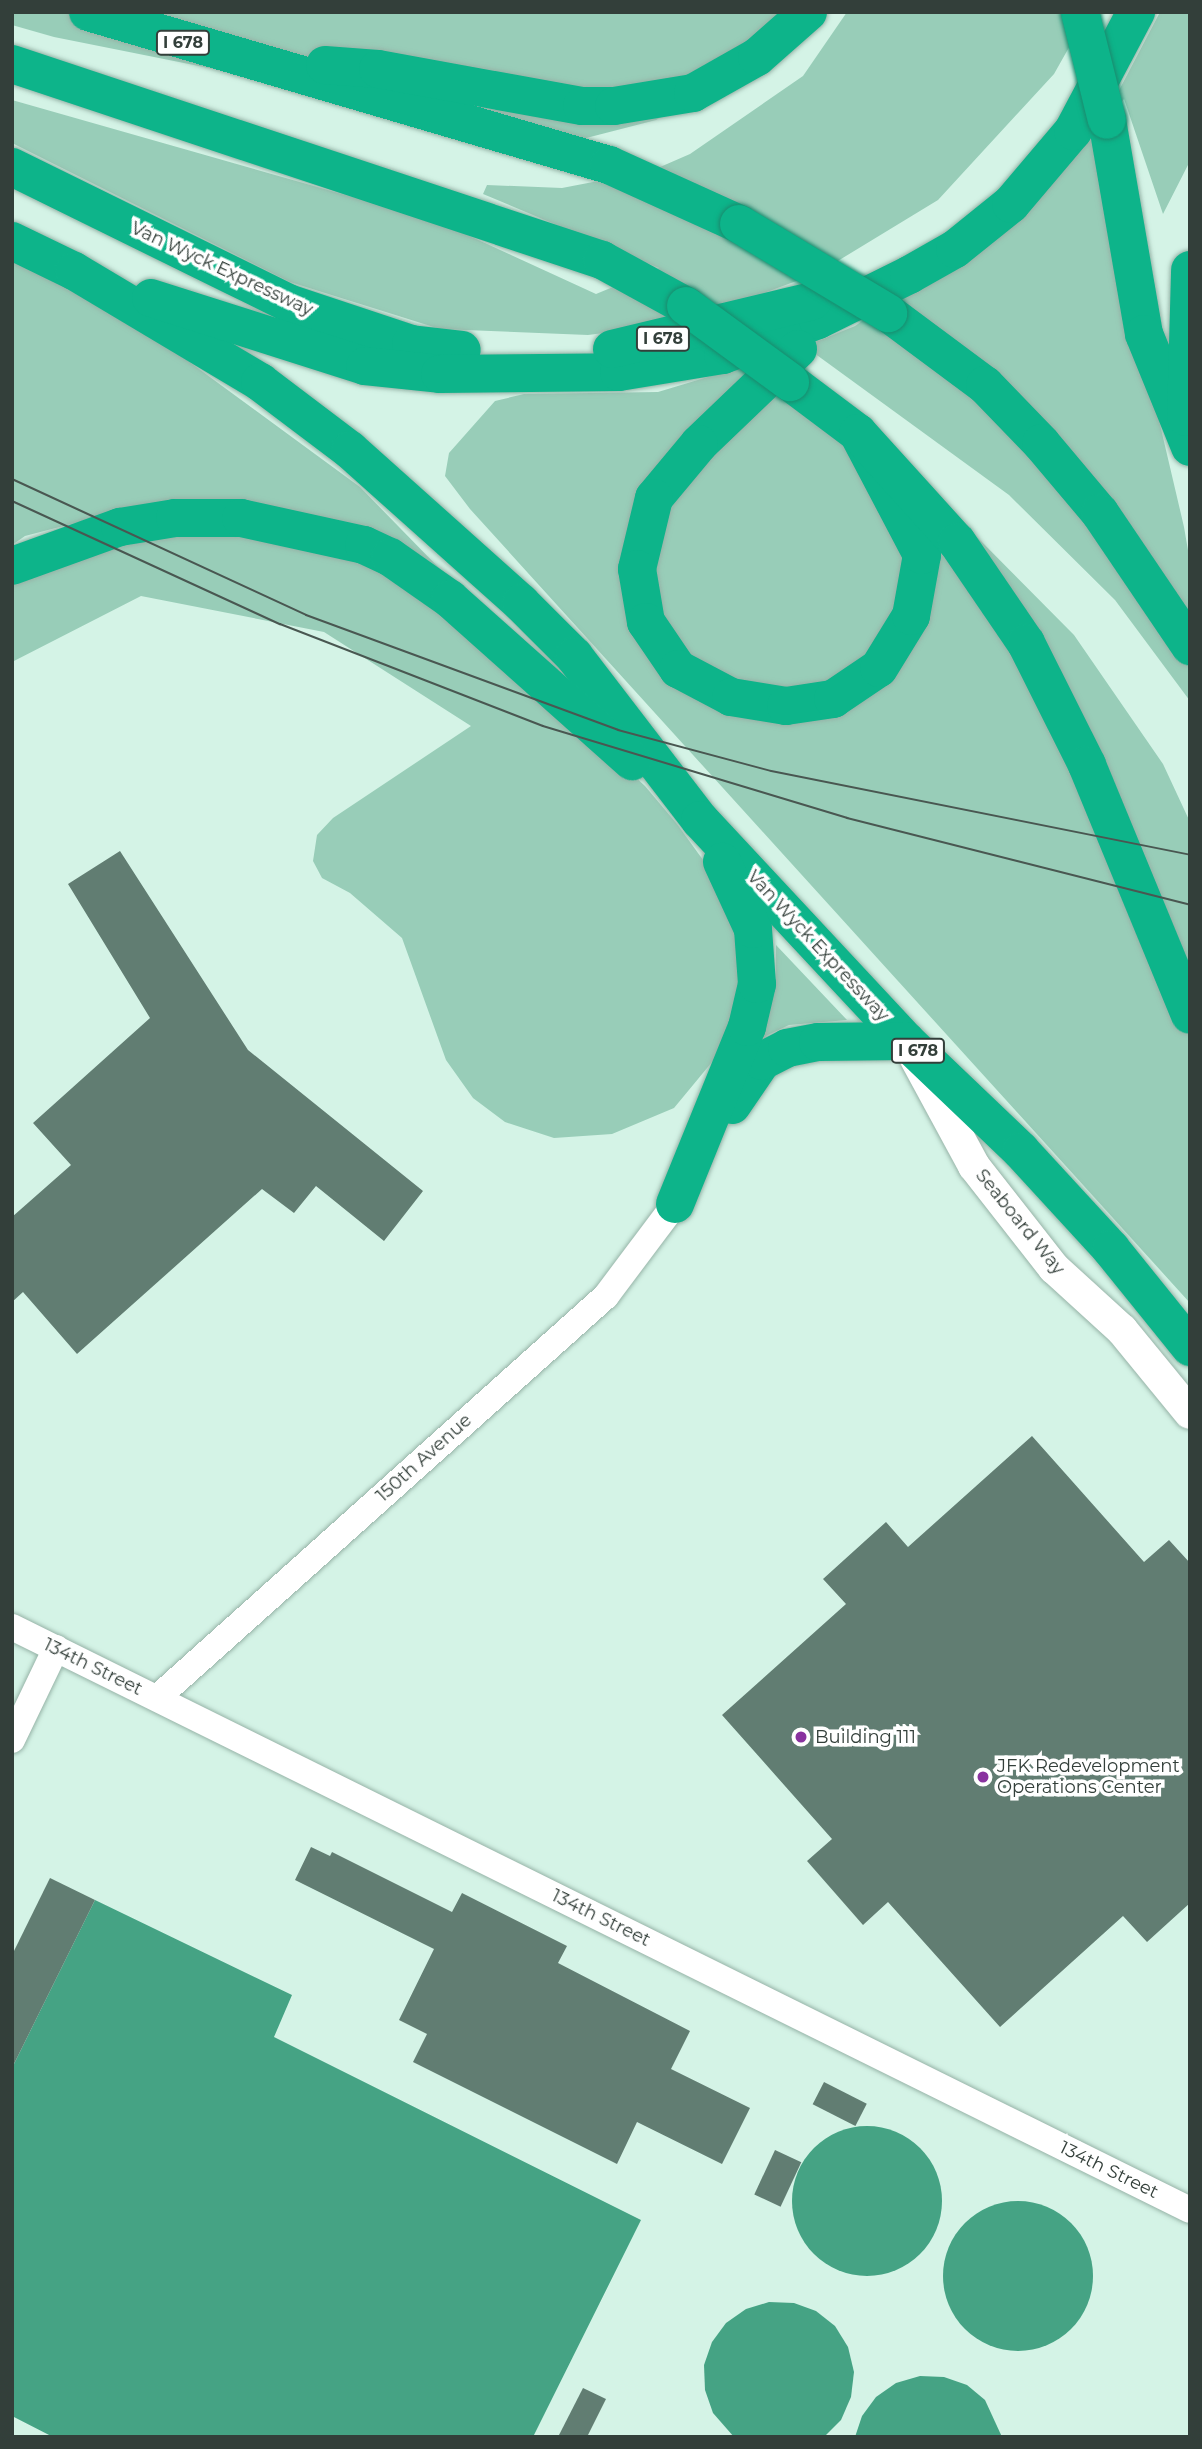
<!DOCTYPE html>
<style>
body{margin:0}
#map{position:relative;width:1202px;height:2449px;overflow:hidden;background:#d4f3e6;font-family:Montserrat,sans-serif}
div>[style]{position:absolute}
.green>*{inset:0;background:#98cdb8}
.water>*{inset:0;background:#45a384}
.round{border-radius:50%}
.building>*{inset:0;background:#617d72;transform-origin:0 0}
.roads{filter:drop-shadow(0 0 2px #96b3a7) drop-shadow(0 0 2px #96b3a7)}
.minor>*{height:26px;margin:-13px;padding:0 13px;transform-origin:13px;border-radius:13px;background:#fff}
.tertiary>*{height:32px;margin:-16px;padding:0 16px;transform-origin:16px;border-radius:16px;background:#fff}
.motorway>*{height:38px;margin:-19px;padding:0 19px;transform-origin:19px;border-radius:19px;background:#0db48a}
.tram>*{height:2px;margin:-1px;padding:0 1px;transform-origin:1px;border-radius:1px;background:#495751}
.bridges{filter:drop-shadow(0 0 2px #1a8b6e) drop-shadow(0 0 2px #1a8b6e)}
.motorway-bridge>*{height:38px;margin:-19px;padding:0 19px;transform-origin:19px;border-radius:19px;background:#0db48a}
.dots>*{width:19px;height:19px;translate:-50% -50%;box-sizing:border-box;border:4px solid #fff;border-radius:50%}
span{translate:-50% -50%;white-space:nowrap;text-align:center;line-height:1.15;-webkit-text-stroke:7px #fff;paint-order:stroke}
.shield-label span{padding:2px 5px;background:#fff;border:2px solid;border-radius:5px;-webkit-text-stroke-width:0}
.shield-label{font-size:16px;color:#333f3a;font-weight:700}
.street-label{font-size:18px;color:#333f3a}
.poi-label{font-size:18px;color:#333f3a}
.left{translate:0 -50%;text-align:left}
.frame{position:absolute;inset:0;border:14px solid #333f3a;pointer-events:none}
</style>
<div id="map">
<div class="green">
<i style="clip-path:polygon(12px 12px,795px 12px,754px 61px,656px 120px,563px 144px,445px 137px,446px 127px,229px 72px,54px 37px,12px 25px)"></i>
<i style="clip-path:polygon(847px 12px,1089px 12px,1054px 74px,938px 200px,818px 273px,683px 323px,588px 335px,440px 329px,290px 282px,12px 143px,12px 100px,437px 221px,596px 294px,659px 268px,483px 194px,487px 185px,562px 188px,619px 177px,621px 184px,690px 154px,803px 76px)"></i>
<i style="clip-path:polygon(1160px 12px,1190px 12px,1190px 161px,1163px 214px,1124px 99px,1093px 138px,1184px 527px,1190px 562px,1190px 701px,1115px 600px,1009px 495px,814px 353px,752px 378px,967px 527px,1074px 635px,1163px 764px,1190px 822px,1190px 1303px,470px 509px,445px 476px,449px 453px,495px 401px,524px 394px,658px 392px,791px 352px,855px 326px,1020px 211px,1116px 96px)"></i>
<i style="clip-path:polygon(12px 232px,360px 487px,440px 569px,117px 512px,25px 536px,12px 545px)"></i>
<i style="clip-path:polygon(194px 530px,273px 532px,371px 565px,473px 628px,645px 786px,677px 824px,732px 900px,742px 996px,722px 1050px,674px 1108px,612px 1134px,554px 1138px,505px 1122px,473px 1098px,446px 1060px,402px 938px,350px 893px,322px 878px,313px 861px,317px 835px,333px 818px,471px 726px,324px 632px,141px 596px,12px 662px,12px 583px,58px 561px)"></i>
<i style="clip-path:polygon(776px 945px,847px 1020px,789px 1025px,755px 1041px,776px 977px)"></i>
</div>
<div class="water">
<i style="clip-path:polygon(95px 1900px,292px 1995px,274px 2037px,641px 2220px,533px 2437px,53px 2437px,12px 2416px,12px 2068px)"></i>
<i class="round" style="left:792px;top:2126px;width:150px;height:150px"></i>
<i class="round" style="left:943px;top:2201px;width:150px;height:150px"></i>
<i style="clip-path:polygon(769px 2302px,794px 2303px,816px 2311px,835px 2326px,848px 2347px,854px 2372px,851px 2397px,841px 2420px,824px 2437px,734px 2437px,713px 2413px,705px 2390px,704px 2365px,712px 2342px,726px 2323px,746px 2309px)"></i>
<i style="clip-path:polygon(920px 2376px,944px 2377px,967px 2385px,985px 2400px,1002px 2437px,855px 2437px,862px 2416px,876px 2397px,896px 2383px)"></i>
</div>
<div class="building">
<i style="clip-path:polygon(120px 851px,248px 1050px,423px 1191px,384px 1241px,316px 1186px,294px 1213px,262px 1189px,77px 1354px,23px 1292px,12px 1302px,12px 1217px,71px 1165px,33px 1123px,150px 1018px,68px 884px)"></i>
<i style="clip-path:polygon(1032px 1436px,1144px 1562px,1169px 1540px,1190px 1563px,1190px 1903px,1147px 1942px,1123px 1916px,1000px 2027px,888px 1902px,863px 1925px,807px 1861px,832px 1839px,722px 1715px,846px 1604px,823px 1579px,886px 1522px,908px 1547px)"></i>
<i style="clip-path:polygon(311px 1847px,330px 1856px,332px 1852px,452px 1912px,462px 1893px,567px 1946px,558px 1963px,690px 2031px,671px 2069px,750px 2108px,722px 2164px,637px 2122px,617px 2164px,413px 2062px,427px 2034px,399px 2020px,434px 1949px,295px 1880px)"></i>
<i style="clip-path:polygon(50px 1878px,95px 1900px,12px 2068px,12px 1955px)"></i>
<i style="left:824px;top:2082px;width:48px;height:25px;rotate:27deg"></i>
<i style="left:775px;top:2150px;width:29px;height:49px;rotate:25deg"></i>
<i style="clip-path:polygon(583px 2388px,606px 2399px,587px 2437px,558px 2437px)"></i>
</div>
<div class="roads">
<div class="minor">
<i style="left:12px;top:1627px;width:1314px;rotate:26.33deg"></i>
<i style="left:157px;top:1698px;width:603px;rotate:-41.84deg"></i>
<i style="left:606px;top:1296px;width:115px;rotate:-53.1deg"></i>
<i style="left:12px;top:1740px;width:102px;rotate:-64.4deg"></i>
</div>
<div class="tertiary">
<i style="left:916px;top:1059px;width:122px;rotate:61.5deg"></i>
<i style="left:974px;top:1166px;width:130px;rotate:51.9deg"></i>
<i style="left:1054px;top:1268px;width:92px;rotate:42.4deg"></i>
<i style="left:1122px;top:1330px;width:107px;rotate:50.7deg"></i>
</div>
<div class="motorway">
<i style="left:88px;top:12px;width:543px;rotate:16.37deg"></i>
<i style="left:609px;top:165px;width:143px;rotate:24.4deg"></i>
<i style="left:12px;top:64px;width:622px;rotate:18.38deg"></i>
<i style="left:602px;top:260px;width:96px;rotate:28.7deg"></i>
<i style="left:325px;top:65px;width:53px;rotate:4.3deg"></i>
<i style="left:378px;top:69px;width:207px;rotate:10.3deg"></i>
<i style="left:582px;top:106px;width:32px"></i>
<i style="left:614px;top:106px;width:80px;rotate:-9.3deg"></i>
<i style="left:693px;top:93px;width:73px;rotate:-29.4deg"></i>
<i style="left:757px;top:57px;width:68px;rotate:-41.4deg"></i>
<i style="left:1107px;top:120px;width:217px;rotate:80.2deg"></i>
<i style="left:1144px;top:334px;width:122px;rotate:67.8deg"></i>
<i style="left:12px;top:167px;width:308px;rotate:26.2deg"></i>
<i style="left:288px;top:303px;width:130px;rotate:18.4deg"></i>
<i style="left:411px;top:344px;width:51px;rotate:6.7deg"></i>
<i style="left:12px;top:241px;width:69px;rotate:25.8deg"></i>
<i style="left:74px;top:271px;width:217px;rotate:30.8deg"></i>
<i style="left:260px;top:382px;width:113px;rotate:37.1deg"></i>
<i style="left:350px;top:450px;width:229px;rotate:41.8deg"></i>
<i style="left:521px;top:603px;width:75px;rotate:45deg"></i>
<i style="left:574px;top:656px;width:207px;rotate:52.5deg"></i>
<i style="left:700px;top:820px;width:302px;rotate:47deg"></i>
<i style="left:906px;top:1041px;width:159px;rotate:43.7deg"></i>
<i style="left:1021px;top:1151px;width:133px;rotate:47.4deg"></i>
<i style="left:1111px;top:1249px;width:126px;rotate:51.1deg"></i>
<i style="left:151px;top:298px;width:225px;rotate:17.6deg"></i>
<i style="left:365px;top:366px;width:75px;rotate:6.1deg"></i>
<i style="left:440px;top:374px;width:179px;rotate:-0.6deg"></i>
<i style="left:619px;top:372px;width:105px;rotate:-9.3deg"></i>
<i style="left:723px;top:355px;width:101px;rotate:-20.2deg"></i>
<i style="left:818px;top:320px;width:102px;rotate:-26.3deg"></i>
<i style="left:909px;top:275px;width:53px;rotate:-29.5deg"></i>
<i style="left:955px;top:249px;width:72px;rotate:-38.8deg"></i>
<i style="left:1011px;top:204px;width:96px;rotate:-49.7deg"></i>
<i style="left:1073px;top:131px;width:135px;rotate:-62.1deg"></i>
<i style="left:888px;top:313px;width:121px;rotate:36.6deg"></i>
<i style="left:985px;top:385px;width:81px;rotate:46deg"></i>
<i style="left:1041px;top:443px;width:92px;rotate:49.9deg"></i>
<i style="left:1100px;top:513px;width:161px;rotate:55.9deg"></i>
<i style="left:612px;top:349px;width:206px;rotate:-13.5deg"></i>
<i style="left:798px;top:349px;width:137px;rotate:136.2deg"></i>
<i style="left:699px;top:444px;width:70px;rotate:129.8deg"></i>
<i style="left:654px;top:498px;width:73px;rotate:103.5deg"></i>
<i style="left:637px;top:569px;width:54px;rotate:80.4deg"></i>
<i style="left:646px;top:622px;width:57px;rotate:55.8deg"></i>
<i style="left:678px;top:669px;width:60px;rotate:27.8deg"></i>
<i style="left:731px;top:697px;width:56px;rotate:9.3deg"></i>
<i style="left:786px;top:706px;width:48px;rotate:-8.5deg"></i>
<i style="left:833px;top:699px;width:55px;rotate:-34deg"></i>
<i style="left:879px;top:668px;width:61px;rotate:-58.4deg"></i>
<i style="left:911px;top:616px;width:62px;rotate:-79.8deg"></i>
<i style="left:922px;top:555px;width:138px;rotate:-117.7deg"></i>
<i style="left:790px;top:382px;width:85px;rotate:36.9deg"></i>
<i style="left:858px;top:433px;width:147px;rotate:47.8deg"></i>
<i style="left:957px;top:542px;width:122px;rotate:55.7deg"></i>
<i style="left:1026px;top:643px;width:136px;rotate:63.4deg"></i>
<i style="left:1087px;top:765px;width:270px;rotate:67.6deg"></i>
<i style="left:1186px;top:417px;width:147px;rotate:-88.4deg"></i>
<i style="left:12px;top:566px;width:115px;rotate:-19.9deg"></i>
<i style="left:120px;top:527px;width:56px;rotate:-9.3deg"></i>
<i style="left:175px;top:518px;width:66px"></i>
<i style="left:241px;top:518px;width:126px;rotate:12.4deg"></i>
<i style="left:364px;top:545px;width:29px;rotate:25deg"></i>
<i style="left:390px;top:557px;width:73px;rotate:35deg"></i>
<i style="left:450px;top:599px;width:244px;rotate:41.7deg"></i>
<i style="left:732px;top:1105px;width:53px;rotate:-55.7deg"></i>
<i style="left:762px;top:1061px;width:28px;rotate:-27deg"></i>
<i style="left:787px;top:1048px;width:32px;rotate:-11deg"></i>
<i style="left:818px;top:1042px;width:88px;rotate:-0.7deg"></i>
<i style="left:675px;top:1204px;width:191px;rotate:-67.9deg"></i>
<i style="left:747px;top:1027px;width:44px;rotate:-76.9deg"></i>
<i style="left:757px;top:984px;width:55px;rotate:-94.2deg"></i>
<i style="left:753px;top:929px;width:74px;rotate:-114.8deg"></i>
</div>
</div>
<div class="tram">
<i style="left:12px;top:479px;width:324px;rotate:24.8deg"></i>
<i style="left:306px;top:615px;width:333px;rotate:20.2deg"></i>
<i style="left:618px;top:730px;width:158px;rotate:15deg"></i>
<i style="left:771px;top:771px;width:427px;rotate:11.3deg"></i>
<i style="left:12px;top:501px;width:295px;rotate:24.7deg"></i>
<i style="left:280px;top:624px;width:282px;rotate:21.2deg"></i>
<i style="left:543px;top:726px;width:318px;rotate:16.8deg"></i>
<i style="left:847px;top:818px;width:354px;rotate:14.2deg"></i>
</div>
<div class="bridges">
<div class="motorway-bridge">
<i style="left:1080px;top:12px;width:111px;rotate:76deg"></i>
<i style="left:739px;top:224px;width:174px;rotate:30.9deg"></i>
<i style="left:686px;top:306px;width:129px;rotate:36.2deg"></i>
</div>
</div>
<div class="dots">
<i style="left:801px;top:1737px;background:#89329f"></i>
<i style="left:983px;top:1777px;background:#89329f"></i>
</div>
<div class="shield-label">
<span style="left:183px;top:43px">I 678</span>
<span style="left:663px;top:339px">I 678</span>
<span style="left:918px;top:1051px">I 678</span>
</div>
<div class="street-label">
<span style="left:222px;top:269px;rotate:25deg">Van Wyck Expressway</span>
<span style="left:818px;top:946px;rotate:47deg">Van Wyck Expressway</span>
<span style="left:1020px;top:1222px;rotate:51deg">Seaboard Way</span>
<span style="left:424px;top:1458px;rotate:-42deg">150th Avenue</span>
<span style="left:93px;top:1667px;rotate:26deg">134th Street</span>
<span style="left:601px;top:1918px;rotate:26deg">134th Street</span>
<span style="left:1109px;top:2170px;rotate:26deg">134th Street</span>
</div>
<div class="poi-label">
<span class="left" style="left:815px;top:1737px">Building 111</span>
<span class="left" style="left:997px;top:1777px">JFK Redevelopment<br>Operations Center</span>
</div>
<div class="frame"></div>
</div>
